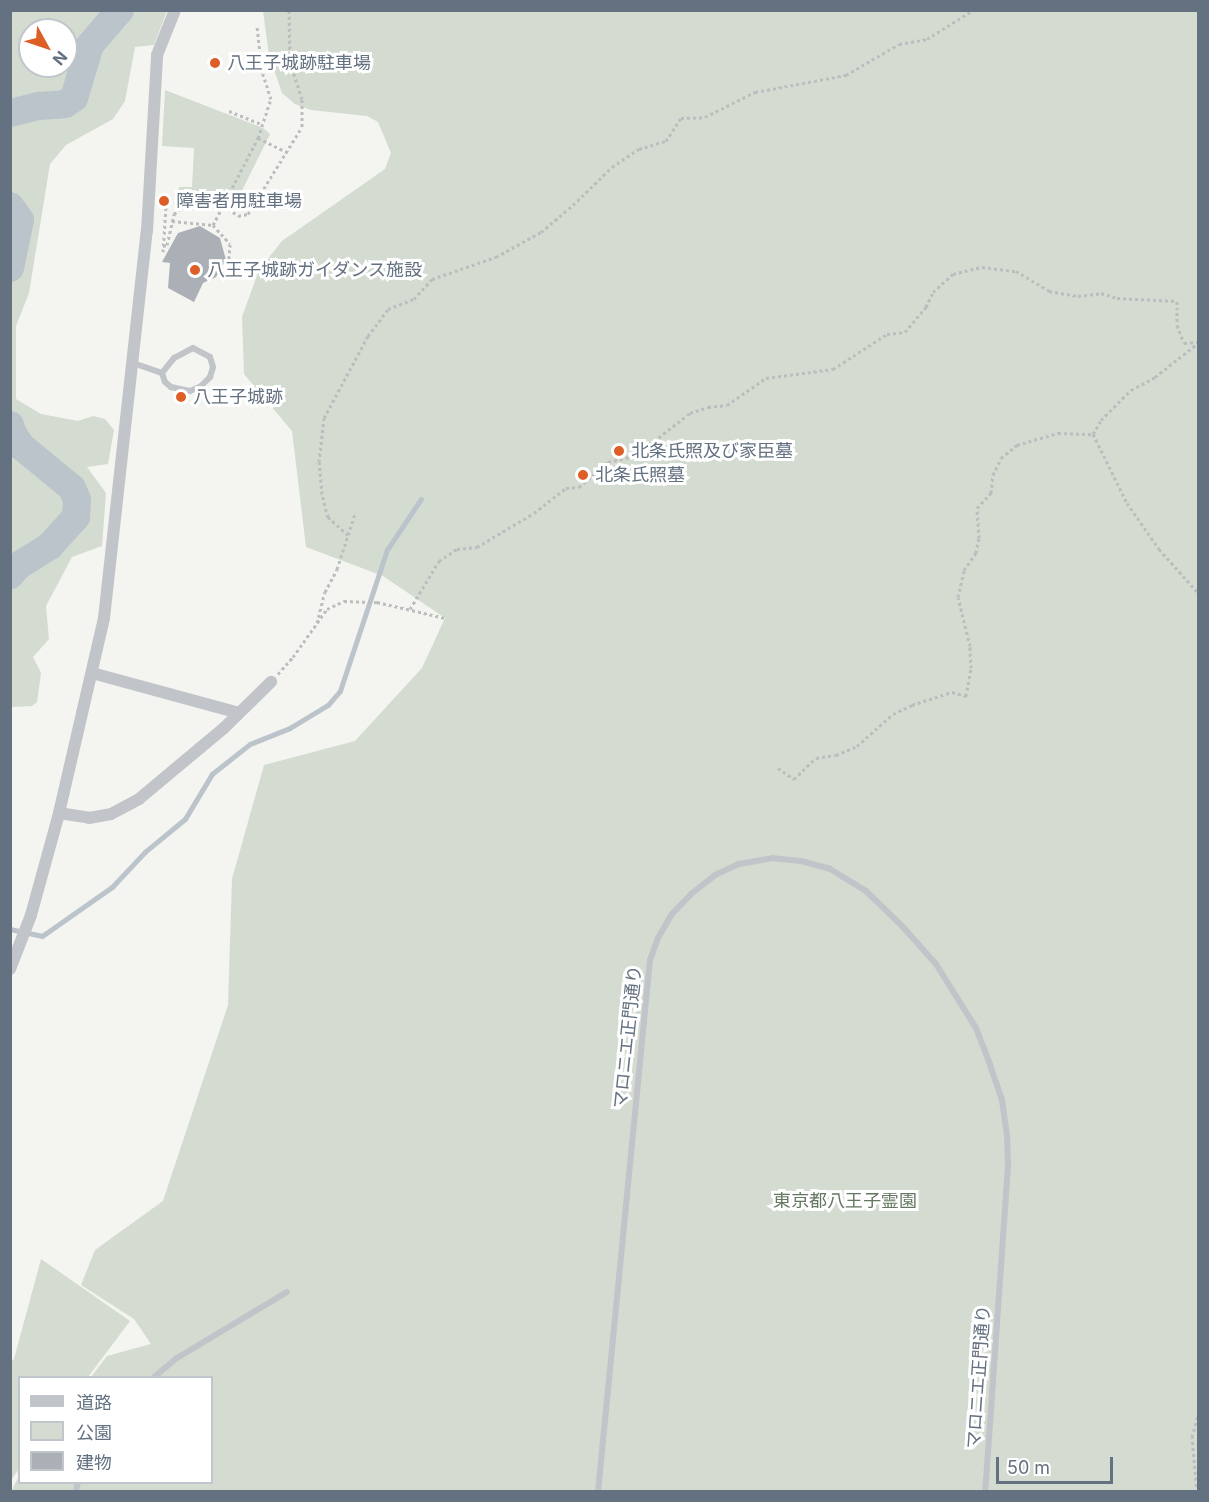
<!DOCTYPE html>
<meta charset="utf-8">
<style>
body{margin:0}
#map{position:relative;width:1209px;height:1502px;overflow:hidden;background:#f4f4f0;font-family:Inter,"Noto Sans JP",sans-serif}
div>[style]{position:absolute}
.green>*{inset:0;background:#d4dbd1}
.stream>*{height:4.5px;margin:-2.25px;padding:0 2.25px;transform-origin:2.25px;border-radius:2.25px;background:#bac4ca}
.river>*{height:28px;margin:-14px;padding:0 14px;transform-origin:14px;border-radius:14px;background:#bac4ca}
.building>*{inset:0;background:#aab0b6}
.path>*{height:3px;margin-top:-1.5px;transform-origin:0;background:repeating-linear-gradient(90deg,#bbbdbf 0 3px,transparent 0 6px)}
.lane>*{height:6px;margin:-3px;padding:0 3px;transform-origin:3px;border-radius:3px;background:#c1c4c8}
.street>*{height:12px;margin:-6px;padding:0 6px;transform-origin:6px;border-radius:6px;background:#c1c4c8}
.dots>*{width:16px;height:16px;translate:-50% -50%;box-sizing:border-box;border:3px solid #fff;border-radius:50%}
span{translate:-50% -50%;white-space:nowrap;text-align:center;line-height:1.15;-webkit-text-stroke:6px #fff;paint-order:stroke}
.poi-label{font-size:18px;color:#637180}
.left{translate:0 -50%;text-align:left}
.street-label{font-size:18px;color:#637180}
.park-label{font-size:18px;color:#657862}
.frame{position:absolute;inset:0;border:12px solid #637180;pointer-events:none}
.legend{position:absolute;left:18px;top:1376px;width:195px;height:108px;box-sizing:border-box;background:#fff;border:2px solid #c1c6cc;margin:0;padding:8px 10px;list-style:none;font-size:18px;color:#637180}
.legend li{display:flex;align-items:center;gap:12px;height:30px}
.legend b{width:30px;border:2px solid #c1c6cc}
.north{position:absolute;left:18px;top:18px;width:60px;height:60px;box-sizing:border-box;background:#fff;border:2px solid #c1c6cc;border-radius:50%;rotate:130deg;font-size:16px;font-weight:700;line-height:24px;text-align:center;color:#637180}
.north::after{content:'';display:block;margin:auto;width:21px;height:27px;background:#de5f26;clip-path:polygon(50% 0,100% 100%,50% 72%,0 100%)}
.scale{position:absolute;left:996px;top:1457px;width:117px;height:27px;box-sizing:border-box;border:3px solid #637180;border-top:0;padding-left:8px;font-size:18px;line-height:21px;white-space:nowrap;color:#637180;-webkit-text-stroke:4px #fff;paint-order:stroke}
</style>
<div id="map">
<div class="green">
<i style="clip-path:polygon(evenodd,10px 11px,167px 11px,154px 45px,135px 47px,125px 101px,113px 119px,66px 145px,50px 164px,29px 293px,16px 326px,16px 399px,41px 414px,78px 421px,93px 416px,105px 419px,114px 430px,108px 464px,87px 467px,106px 493px,102px 546px,72px 557px,46px 606px,49px 639px,33px 657px,41px 673px,37px 702px,32px 706px,11px 707px,10px 11px,30px 30px,66px 30px,66px 66px,30px 66px,30px 30px)"></i>
<i style="clip-path:polygon(263px 11px,1198px 11px,1198px 1491px,11px 1492px,19px 1476px,20px 1482px,212px 1482px,212px 1378px,91px 1377px,107px 1356px,151px 1344px,134px 1319px,81px 1285px,95px 1250px,163px 1201px,228px 1005px,232px 879px,264px 765px,355px 741px,422px 668px,445px 618px,383px 576px,306px 547px,292px 431px,244px 374px,242px 317px,259px 270px,282px 241px,385px 169px,391px 153px,378px 122px,367px 116px,311px 110px,295px 104px,282px 93px,269px 55px)"></i>
<i style="clip-path:polygon(165px 90px,263px 128px,270px 134px,232px 211px,224px 200px,198px 193px,178px 203px,179px 187px,192px 187px,194px 148px,162px 146px)"></i>
<i style="clip-path:polygon(41px 1259px,130px 1321px,88px 1377px,20px 1378px,19px 1469px,11px 1480px,11px 1362px,14px 1359px)"></i>
</div>
<div class="stream">
<i style="left:10px;top:929px;width:33px;rotate:12deg"></i>
<i style="left:42px;top:936px;width:4px;rotate:-34deg"></i>
<i style="left:45px;top:934px;width:82px;rotate:-35deg"></i>
<i style="left:112px;top:887px;width:48px;rotate:-46.7deg"></i>
<i style="left:145px;top:852px;width:52px;rotate:-39.5deg"></i>
<i style="left:185px;top:819px;width:52px;rotate:-59deg"></i>
<i style="left:212px;top:774px;width:48px;rotate:-38.3deg"></i>
<i style="left:250px;top:744px;width:43px;rotate:-21.8deg"></i>
<i style="left:290px;top:728px;width:44px;rotate:-31.2deg"></i>
<i style="left:328px;top:705px;width:18px;rotate:-49deg"></i>
<i style="left:340px;top:691px;width:149px;rotate:-71.6deg"></i>
<i style="left:387px;top:550px;width:61px;rotate:-56.3deg"></i>
</div>
<div class="river">
<i style="left:10px;top:113px;width:30px;rotate:-14deg"></i>
<i style="left:39px;top:106px;width:26px;rotate:-4deg"></i>
<i style="left:65px;top:104px;width:11px;rotate:-34deg"></i>
<i style="left:74px;top:98px;width:55px;rotate:-73.2deg"></i>
<i style="left:90px;top:45px;width:46px;rotate:-49.4deg"></i>
<i style="left:10px;top:206px;width:17px;rotate:54deg"></i>
<i style="left:20px;top:220px;width:49px;rotate:101.8deg"></i>
<i style="left:10px;top:425px;width:7px;rotate:74deg"></i>
<i style="left:12px;top:432px;width:17px;rotate:57deg"></i>
<i style="left:21px;top:446px;width:66px;rotate:39.5deg"></i>
<i style="left:72px;top:488px;width:13px;rotate:67deg"></i>
<i style="left:77px;top:500px;width:17px;rotate:93deg"></i>
<i style="left:76px;top:517px;width:39px;rotate:132deg"></i>
<i style="left:50px;top:546px;width:39px;rotate:148deg"></i>
<i style="left:17px;top:567px;width:11px;rotate:131deg"></i>
</div>
<div class="building">
<i style="clip-path:polygon(200px 226px,220px 238px,226px 260px,216px 277px,203px 283px,194px 302px,168px 288px,170px 263px,162px 262px,178px 233px)"></i>
</div>
<div class="path">
<i style="left:229px;top:111px;width:35px;rotate:22deg"></i>
<i style="left:258px;top:138px;width:32px;rotate:26deg"></i>
<i style="left:172px;top:221px;width:41px;rotate:5.6deg"></i>
<i style="left:213px;top:225px;width:25px;rotate:48deg"></i>
<i style="left:230px;top:244px;width:15px;rotate:94deg"></i>
<i style="left:213px;top:225px;width:98px;rotate:-62.7deg"></i>
<i style="left:258px;top:138px;width:41px;rotate:-71.6deg"></i>
<i style="left:271px;top:99px;width:28px;rotate:-108deg"></i>
<i style="left:262px;top:72px;width:46px;rotate:-96.2deg"></i>
<i style="left:163px;top:246px;width:4px;rotate:-14deg"></i>
<i style="left:167px;top:245px;width:32px;rotate:-77deg"></i>
<i style="left:174px;top:214px;width:21px;rotate:-41deg"></i>
<i style="left:190px;top:200px;width:18px;rotate:-9deg"></i>
<i style="left:208px;top:197px;width:17px;rotate:24deg"></i>
<i style="left:224px;top:204px;width:18px;rotate:41deg"></i>
<i style="left:238px;top:216px;width:10px;rotate:-11deg"></i>
<i style="left:248px;top:214px;width:102px;rotate:-58.2deg"></i>
<i style="left:302px;top:127px;width:28px;rotate:-90deg"></i>
<i style="left:302px;top:99px;width:40px;rotate:-108deg"></i>
<i style="left:290px;top:61px;width:51px;rotate:-91.1deg"></i>
<i style="left:163px;top:252px;width:45px;rotate:-86.2deg"></i>
<i style="left:1093px;top:434px;width:77px;rotate:63.8deg"></i>
<i style="left:1127px;top:503px;width:56px;rotate:55.2deg"></i>
<i style="left:1159px;top:549px;width:59px;rotate:48.4deg"></i>
<i style="left:1093px;top:434px;width:16px;rotate:-60deg"></i>
<i style="left:1101px;top:420px;width:42px;rotate:-45deg"></i>
<i style="left:1131px;top:390px;width:27px;rotate:-28deg"></i>
<i style="left:1155px;top:377px;width:55px;rotate:-38.3deg"></i>
<i style="left:348px;top:535px;width:27px;rotate:-138deg"></i>
<i style="left:328px;top:517px;width:24px;rotate:-105deg"></i>
<i style="left:322px;top:494px;width:32px;rotate:-95deg"></i>
<i style="left:319px;top:462px;width:44px;rotate:-83.5deg"></i>
<i style="left:324px;top:418px;width:93px;rotate:-61.8deg"></i>
<i style="left:368px;top:336px;width:34px;rotate:-53deg"></i>
<i style="left:388px;top:309px;width:28px;rotate:-21deg"></i>
<i style="left:414px;top:299px;width:27px;rotate:-48deg"></i>
<i style="left:432px;top:279px;width:68px;rotate:-19deg"></i>
<i style="left:496px;top:257px;width:51px;rotate:-29.1deg"></i>
<i style="left:541px;top:232px;width:42px;rotate:-40.2deg"></i>
<i style="left:573px;top:205px;width:54px;rotate:-44.3deg"></i>
<i style="left:612px;top:167px;width:32px;rotate:-34deg"></i>
<i style="left:639px;top:149px;width:28px;rotate:-17deg"></i>
<i style="left:666px;top:141px;width:27px;rotate:-57deg"></i>
<i style="left:681px;top:118px;width:24px;rotate:-2deg"></i>
<i style="left:705px;top:117px;width:56px;rotate:-26.6deg"></i>
<i style="left:755px;top:92px;width:93px;rotate:-10.6deg"></i>
<i style="left:846px;top:75px;width:61px;rotate:-30.3deg"></i>
<i style="left:899px;top:44px;width:28px;rotate:-10deg"></i>
<i style="left:927px;top:39px;width:54px;rotate:-32.2deg"></i>
<i style="left:410px;top:609px;width:56px;rotate:-58.9deg"></i>
<i style="left:439px;top:561px;width:22px;rotate:-34deg"></i>
<i style="left:457px;top:549px;width:20px;rotate:-6deg"></i>
<i style="left:477px;top:547px;width:66px;rotate:-30.8deg"></i>
<i style="left:534px;top:513px;width:41px;rotate:-38deg"></i>
<i style="left:566px;top:488px;width:13px;rotate:-4deg"></i>
<i style="left:579px;top:487px;width:38px;rotate:-41deg"></i>
<i style="left:608px;top:462px;width:28px;rotate:-13deg"></i>
<i style="left:635px;top:456px;width:70px;rotate:-38deg"></i>
<i style="left:690px;top:413px;width:19px;rotate:-18deg"></i>
<i style="left:708px;top:407px;width:19px;rotate:-6deg"></i>
<i style="left:727px;top:405px;width:47px;rotate:-34.7deg"></i>
<i style="left:766px;top:378px;width:68px;rotate:-7.7deg"></i>
<i style="left:833px;top:369px;width:64px;rotate:-32.9deg"></i>
<i style="left:887px;top:334px;width:18px;rotate:-6deg"></i>
<i style="left:905px;top:332px;width:33px;rotate:-50deg"></i>
<i style="left:926px;top:307px;width:17px;rotate:-65deg"></i>
<i style="left:933px;top:292px;width:27px;rotate:-42deg"></i>
<i style="left:953px;top:274px;width:30px;rotate:-14deg"></i>
<i style="left:982px;top:267px;width:34px;rotate:7deg"></i>
<i style="left:1016px;top:271px;width:39px;rotate:31deg"></i>
<i style="left:1049px;top:291px;width:29px;rotate:10deg"></i>
<i style="left:1078px;top:296px;width:23px;rotate:-7deg"></i>
<i style="left:1101px;top:293px;width:17px;rotate:17deg"></i>
<i style="left:1117px;top:298px;width:60px;rotate:2.9deg"></i>
<i style="left:1177px;top:301px;width:24px;rotate:90deg"></i>
<i style="left:1177px;top:325px;width:19px;rotate:69deg"></i>
<i style="left:1184px;top:343px;width:14px;rotate:-4deg"></i>
<i style="left:317px;top:623px;width:32px;rotate:-76deg"></i>
<i style="left:325px;top:592px;width:26px;rotate:-62deg"></i>
<i style="left:337px;top:569px;width:58px;rotate:-71.9deg"></i>
<i style="left:278px;top:674px;width:23px;rotate:-49deg"></i>
<i style="left:293px;top:657px;width:59px;rotate:-54.7deg"></i>
<i style="left:327px;top:609px;width:19px;rotate:-25deg"></i>
<i style="left:344px;top:601px;width:33px;rotate:2deg"></i>
<i style="left:377px;top:602px;width:70px;rotate:13.2deg"></i>
<i style="left:778px;top:768px;width:19px;rotate:35deg"></i>
<i style="left:794px;top:779px;width:30px;rotate:-44deg"></i>
<i style="left:816px;top:758px;width:20px;rotate:-9deg"></i>
<i style="left:836px;top:755px;width:23px;rotate:-23deg"></i>
<i style="left:857px;top:746px;width:48px;rotate:-41.6deg"></i>
<i style="left:893px;top:714px;width:21px;rotate:-25deg"></i>
<i style="left:912px;top:705px;width:42px;rotate:-18deg"></i>
<i style="left:952px;top:692px;width:15px;rotate:16deg"></i>
<i style="left:966px;top:696px;width:28px;rotate:-80deg"></i>
<i style="left:971px;top:668px;width:22px;rotate:-93deg"></i>
<i style="left:970px;top:646px;width:50px;rotate:-103.8deg"></i>
<i style="left:958px;top:597px;width:28px;rotate:-77deg"></i>
<i style="left:964px;top:570px;width:21px;rotate:-55deg"></i>
<i style="left:976px;top:553px;width:15px;rotate:-79deg"></i>
<i style="left:979px;top:538px;width:30px;rotate:-94deg"></i>
<i style="left:977px;top:508px;width:21px;rotate:-47deg"></i>
<i style="left:991px;top:493px;width:18px;rotate:-84deg"></i>
<i style="left:993px;top:475px;width:19px;rotate:-65deg"></i>
<i style="left:1001px;top:458px;width:21px;rotate:-39deg"></i>
<i style="left:1017px;top:445px;width:43px;rotate:-16.3deg"></i>
<i style="left:1058px;top:433px;width:35px;rotate:2deg"></i>
<i style="left:1197px;top:1492px;width:55px;rotate:-95.2deg"></i>
<i style="left:1192px;top:1437px;width:23px;rotate:-75deg"></i>
</div>
<div class="lane">
<i style="left:133px;top:363px;width:31px;rotate:19deg"></i>
<i style="left:162px;top:373px;width:9px;rotate:72deg"></i>
<i style="left:165px;top:382px;width:8px;rotate:40deg"></i>
<i style="left:171px;top:387px;width:19px;rotate:12deg"></i>
<i style="left:190px;top:391px;width:12px;rotate:-24deg"></i>
<i style="left:201px;top:386px;width:13px;rotate:-45deg"></i>
<i style="left:210px;top:377px;width:10px;rotate:-73deg"></i>
<i style="left:213px;top:367px;width:10px;rotate:-107deg"></i>
<i style="left:210px;top:357px;width:19px;rotate:-152deg"></i>
<i style="left:193px;top:348px;width:21px;rotate:152deg"></i>
<i style="left:174px;top:358px;width:19px;rotate:129deg"></i>
<i style="left:153px;top:1378px;width:31px;rotate:-40deg"></i>
<i style="left:177px;top:1358px;width:128px;rotate:-31deg"></i>
<i style="left:76px;top:1492px;width:10px;rotate:-79deg"></i>
<i style="left:598px;top:1492px;width:535px;rotate:-84.42deg"></i>
<i style="left:650px;top:960px;width:23px;rotate:-70deg"></i>
<i style="left:658px;top:938px;width:28px;rotate:-60deg"></i>
<i style="left:672px;top:914px;width:28px;rotate:-46deg"></i>
<i style="left:691px;top:894px;width:31px;rotate:-38deg"></i>
<i style="left:715px;top:875px;width:26px;rotate:-25deg"></i>
<i style="left:739px;top:864px;width:34px;rotate:-10deg"></i>
<i style="left:772px;top:858px;width:29px;rotate:6deg"></i>
<i style="left:801px;top:861px;width:30px;rotate:15deg"></i>
<i style="left:830px;top:869px;width:42px;rotate:31.4deg"></i>
<i style="left:866px;top:891px;width:53px;rotate:44.2deg"></i>
<i style="left:904px;top:928px;width:48px;rotate:48.4deg"></i>
<i style="left:936px;top:964px;width:75px;rotate:58deg"></i>
<i style="left:976px;top:1028px;width:40px;rotate:69deg"></i>
<i style="left:990px;top:1065px;width:37px;rotate:71deg"></i>
<i style="left:1002px;top:1100px;width:35px;rotate:82deg"></i>
<i style="left:1007px;top:1135px;width:31px;rotate:88deg"></i>
<i style="left:1008px;top:1166px;width:327px;rotate:94deg"></i>
</div>
<div class="street">
<i style="left:92px;top:673px;width:152px;rotate:15.2deg"></i>
<i style="left:59px;top:813px;width:30px;rotate:9deg"></i>
<i style="left:89px;top:818px;width:22px;rotate:-10deg"></i>
<i style="left:111px;top:814px;width:32px;rotate:-28deg"></i>
<i style="left:139px;top:799px;width:111px;rotate:-39.9deg"></i>
<i style="left:224px;top:728px;width:66px;rotate:-44.4deg"></i>
<i style="left:10px;top:969px;width:58px;rotate:-68.7deg"></i>
<i style="left:31px;top:915px;width:106px;rotate:-74.6deg"></i>
<i style="left:59px;top:813px;width:200px;rotate:-77deg"></i>
<i style="left:104px;top:618px;width:389px;rotate:-83.7deg"></i>
<i style="left:147px;top:231px;width:176px;rotate:-86.7deg"></i>
<i style="left:157px;top:55px;width:48px;rotate:-68.2deg"></i>
</div>
<div class="dots">
<i style="left:215px;top:63px;background:#de5f26"></i>
<i style="left:164px;top:201px;background:#de5f26"></i>
<i style="left:195px;top:270px;background:#de5f26"></i>
<i style="left:181px;top:397px;background:#de5f26"></i>
<i style="left:619px;top:451px;background:#de5f26"></i>
<i style="left:583px;top:475px;background:#de5f26"></i>
</div>
<div class="poi-label">
<span class="left" style="left:227px;top:63px">八王子城跡駐車場</span>
<span class="left" style="left:176px;top:201px">障害者用駐車場</span>
<span class="left" style="left:207px;top:270px">八王子城跡ガイダンス施設</span>
<span class="left" style="left:193px;top:397px">八王子城跡</span>
<span class="left" style="left:631px;top:451px">北条氏照及び家臣墓</span>
<span class="left" style="left:595px;top:475px">北条氏照墓</span>
</div>
<div class="street-label">
<span style="left:628px;top:1037px;rotate:-84deg">マロニエ正門通り</span>
<span style="left:979px;top:1377px;rotate:-86deg">マロニエ正門通り</span>
</div>
<div class="park-label">
<span style="left:845px;top:1201px">東京都八王子霊園</span>
</div>
<div class="frame"></div>
<ul class="legend">
<li><b style="height:8px;background:#c1c4c8"></b>道路</li>
<li><b style="height:16px;background:#d4dbd1"></b>公園</li>
<li><b style="height:16px;background:#aab0b6"></b>建物</li>
</ul>
<div class="north">N</div>
<div class="scale">50 m</div>
</div>
